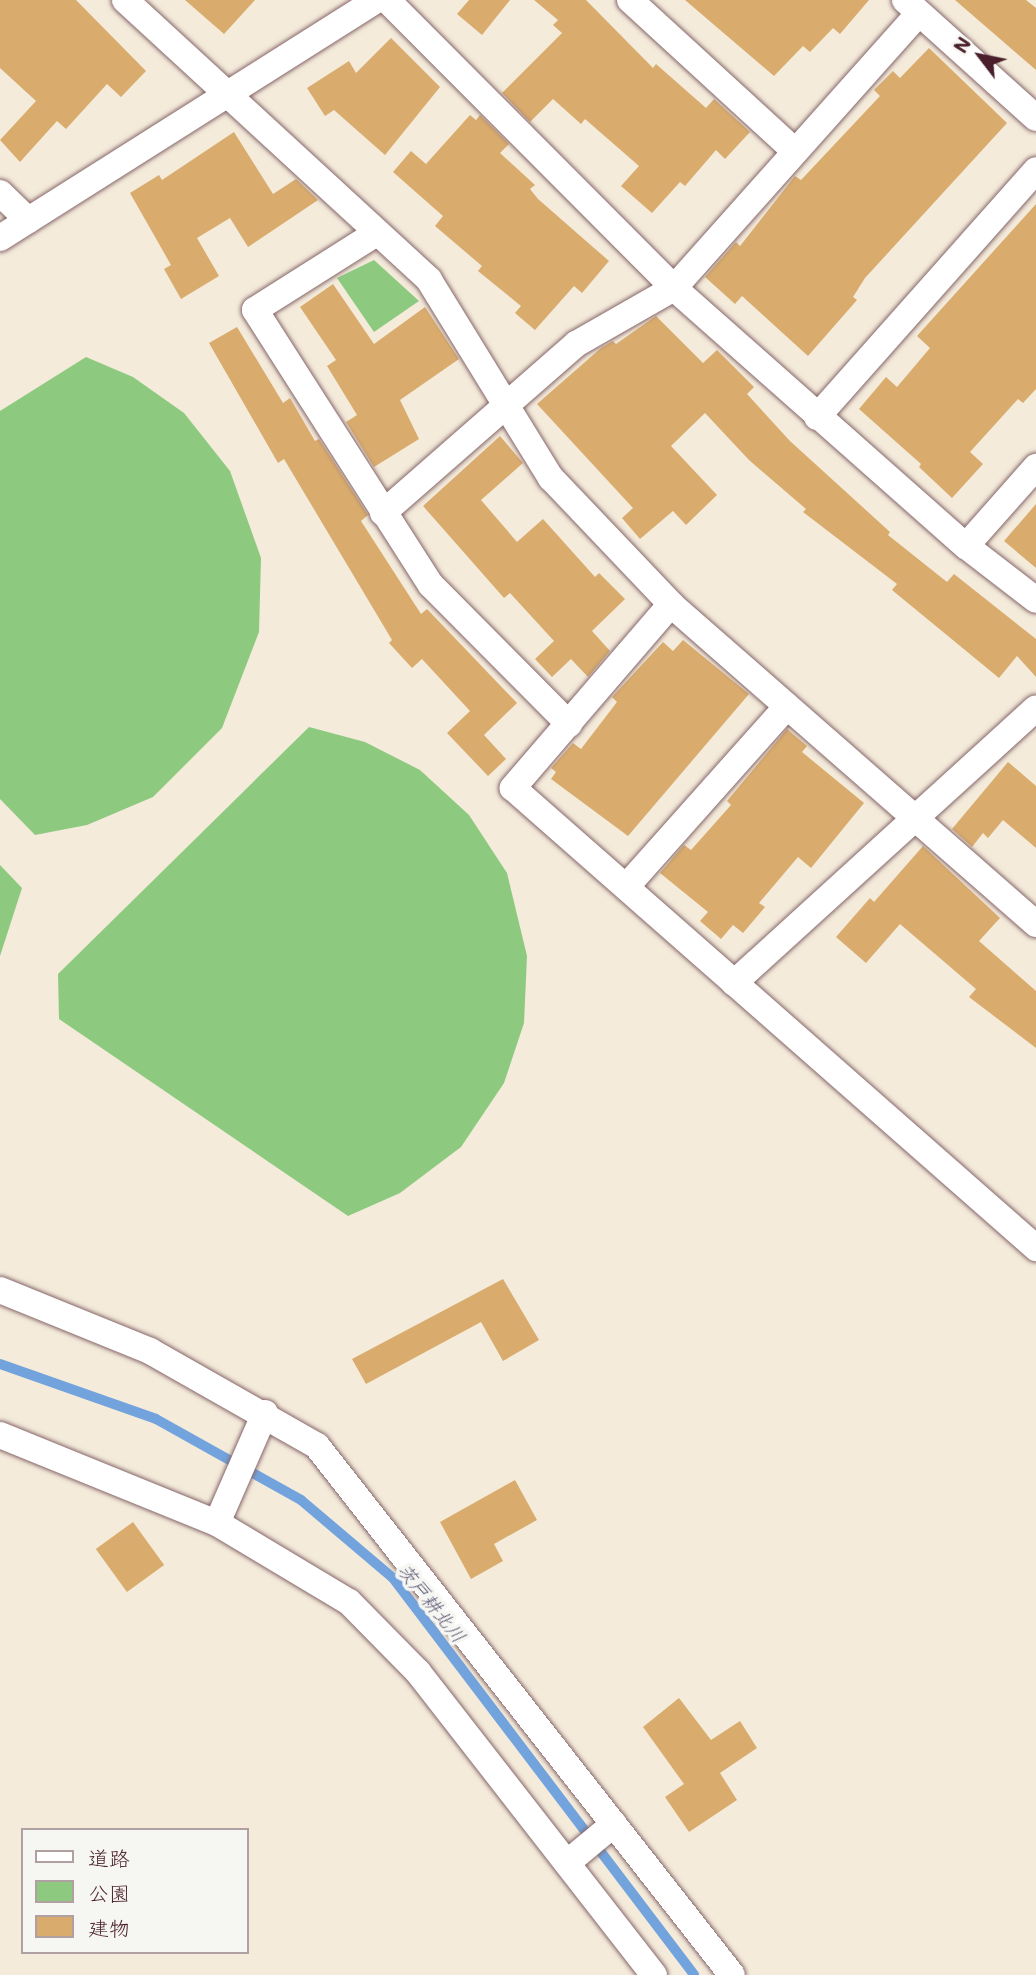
<!DOCTYPE html>
<meta charset="utf-8">
<style>
body{margin:0}
#map{position:relative;width:1036px;height:1975px;overflow:hidden;background:#f4ebdb;font-family:Mali,"Klee One",sans-serif}
div>[style]{position:absolute}
.green>*{inset:0;background:#8dca80}
.stream>*{height:10px;margin:-5px;padding:0 5px;transform-origin:5px;border-radius:5px;background:#72a3dd}
.building>*{inset:0;background:#d9ac6e;transform-origin:0 0}
.roads{filter:drop-shadow(0 0 2px #866669) drop-shadow(0 0 2px #866669)}
.street>*{height:26px;margin:-13px;padding:0 13px;transform-origin:13px;border-radius:13px;background:#fff}
span{translate:-50% -50%;white-space:nowrap;text-align:center;line-height:1.15;-webkit-text-stroke:7px #f6f6f2;paint-order:stroke}
.water-label{font-size:19px;color:#5a5472;font-style:italic}
.legend{position:absolute;left:21px;top:1828px;width:228px;height:126px;box-sizing:border-box;background:#f6f6f2;border:2px solid #b1a0a2;margin:0;padding:9px 12px;list-style:none;font-size:21px;color:#4a1f2b}
.legend li{display:flex;align-items:center;gap:14px;height:35px}
.legend b{width:35px;border:2px solid #b1a0a2}
.north{position:absolute;left:945px;top:21px;width:70px;height:70px;-webkit-text-stroke:5px #f6f6f2;paint-order:stroke;rotate:302deg;font-size:19px;font-weight:700;line-height:28px;text-align:center;color:#4a1f2b}
.north::after{content:'';display:block;margin:auto;width:24px;height:32px;background:#4a1f2b;clip-path:polygon(50% 0,100% 100%,50% 72%,0 100%)}
</style>
<div id="map">
<div class="green">
<i style="clip-path:polygon(374px 260px,419px 301px,374px 332px,337px 278px)"></i>
<i style="clip-path:polygon(86px 357px,133px 377px,184px 413px,230px 471px,261px 558px,259px 632px,222px 728px,153px 797px,87px 825px,35px 835px,0 799px,0 411px)"></i>
<i style="clip-path:polygon(309px 727px,365px 742px,420px 770px,469px 815px,507px 873px,527px 956px,524px 1023px,504px 1083px,461px 1147px,400px 1193px,348px 1216px,59px 1019px,58px 974px)"></i>
<i style="clip-path:polygon(0 865px,22px 888px,0 956px)"></i>
</div>
<div class="stream">
<i style="left:0;top:1364px;width:165px;rotate:19.4deg"></i>
<i style="left:156px;top:1419px;width:166px;rotate:29.2deg"></i>
<i style="left:301px;top:1500px;width:121px;rotate:40.3deg"></i>
<i style="left:393px;top:1578px;width:498px;rotate:52.8deg"></i>
</div>
<div class="building">
<i style="clip-path:polygon(0 0,76px 0,146px 71px,121px 97px,107px 84px,66px 129px,57px 121px,20px 162px,0 140px,36px 101px,0 68px)"></i>
<i style="clip-path:polygon(185px 0,255px 0,224px 34px)"></i>
<i style="clip-path:polygon(469px 0,510px 0,482px 35px,457px 14px)"></i>
<i style="clip-path:polygon(534px 0,586px 0,653px 68px,656px 64px,706px 108px,714px 99px,750px 132px,725px 159px,716px 150px,685px 186px,680px 182px,652px 213px,621px 186px,639px 166px,585px 119px,581px 124px,553px 99px,530px 122px,502px 93px,562px 33px,553px 25px,558px 20px)"></i>
<i style="clip-path:polygon(685px 0,869px 0,840px 34px,833px 28px,810px 52px,803px 46px,774px 76px)"></i>
<i style="clip-path:polygon(955px 0,1026px 0,1036px 8px,1036px 70px)"></i>
<i style="clip-path:polygon(391px 38px,440px 87px,385px 155px,334px 110px,325px 116px,307px 88px,349px 61px,356px 73px)"></i>
<i style="clip-path:polygon(929px 48px,1007px 123px,865px 278px,853px 297px,857px 300px,808px 356px,742px 296px,735px 304px,705px 277px,736px 242px,740px 246px,795px 176px,801px 180px,880px 96px,874px 90px,893px 71px,900px 78px)"></i>
<i style="clip-path:polygon(470px 115px,476px 120px,480px 115px,509px 144px,500px 153px,535px 185px,530px 189px,538px 199px,609px 261px,582px 293px,574px 286px,535px 330px,515px 313px,521px 306px,478px 271px,482px 266px,435px 226px,443px 216px,393px 172px,411px 151px,426px 164px)"></i>
<i style="clip-path:polygon(234px 132px,273px 194px,296px 179px,318px 200px,248px 247px,230px 218px,197px 238px,219px 276px,181px 299px,164px 269px,171px 265px,130px 193px,159px 175px,162px 180px)"></i>
<i style="clip-path:polygon(1036px 204px,1036px 389px,1023px 403px,1018px 399px,970px 452px,983px 464px,952px 498px,919px 467px,921px 464px,859px 409px,886px 377px,897px 387px,930px 348px,917px 336px)"></i>
<i style="clip-path:polygon(333px 284px,374px 344px,425px 307px,459px 359px,400px 400px,419px 439px,374px 467px,346px 422px,357px 415px,327px 366px,336px 360px,300px 307px)"></i>
<i style="clip-path:polygon(656px 316px,703px 363px,717px 350px,754px 387px,747px 394px,790px 441px,890px 532px,888px 535px,947px 582px,954px 574px,1036px 639px,1036px 677px,1017px 656px,999px 678px,892px 590px,897px 584px,803px 512px,806px 509px,749px 460px,705px 413px,671px 446px,717px 495px,686px 525px,673px 511px,640px 539px,622px 518px,633px 508px,537px 404px,601px 348px,613px 341px,616px 344px)"></i>
<i style="clip-path:polygon(237px 327px,283px 403px,290px 398px,315px 441px,319px 439px,368px 515px,361px 521px,421px 614px,427px 609px,517px 703px,484px 735px,506px 759px,488px 776px,447px 733px,470px 711px,422px 659px,412px 668px,389px 643px,392px 640px,284px 459px,278px 463px,209px 343px)"></i>
<i style="clip-path:polygon(500px 436px,523px 463px,481px 500px,517px 542px,543px 519px,595px 577px,599px 573px,625px 599px,592px 631px,610px 651px,588px 677px,571px 659px,552px 677px,535px 659px,554px 641px,510px 593px,504px 598px,423px 506px)"></i>
<i style="clip-path:polygon(1036px 504px,1036px 568px,1004px 541px)"></i>
<i style="clip-path:polygon(683px 640px,749px 694px,628px 836px,551px 779px,556px 772px,551px 768px,573px 743px,581px 749px,617px 702px,612px 697px,663px 642px,673px 651px)"></i>
<i style="clip-path:polygon(787px 729px,807px 746px,802px 752px,864px 803px,811px 868px,798px 857px,759px 903px,765px 907px,743px 933px,733px 925px,721px 939px,700px 921px,708px 912px,660px 873px,684px 845px,691px 850px,731px 805px,727px 801px)"></i>
<i style="clip-path:polygon(1008px 762px,1036px 786px,1036px 848px,1003px 820px,988px 838px,983px 833px,972px 847px,952px 829px)"></i>
<i style="clip-path:polygon(923px 846px,1000px 918px,979px 941px,1036px 991px,1036px 1048px,969px 997px,976px 989px,900px 924px,866px 963px,836px 937px,870px 898px,874px 902px)"></i>
<i style="clip-path:polygon(503px 1279px,539px 1340px,503px 1361px,481px 1322px,366px 1384px,352px 1359px)"></i>
<i style="clip-path:polygon(515px 1480px,537px 1520px,494px 1544px,503px 1561px,471px 1579px,440px 1522px)"></i>
<i style="left:133px;top:1522px;width:53px;height:46px;rotate:54deg"></i>
<i style="clip-path:polygon(679px 1698px,711px 1740px,740px 1721px,757px 1748px,720px 1773px,737px 1800px,689px 1832px,665px 1797px,684px 1784px,643px 1727px)"></i>
</div>
<div class="roads">
<div class="street">
<i style="left:125px;top:0;width:413px;rotate:42.6deg"></i>
<i style="left:429px;top:280px;width:233px;rotate:58.4deg"></i>
<i style="left:551px;top:478px;width:174px;rotate:46.4deg"></i>
<i style="left:387px;top:0;width:407px;rotate:45.1deg"></i>
<i style="left:674px;top:288px;width:390px;rotate:41.5deg"></i>
<i style="left:966px;top:546px;width:88px;rotate:37.6deg"></i>
<i style="left:630px;top:0;width:224px;rotate:42.5deg"></i>
<i style="left:905px;top:0;width:176px;rotate:42deg"></i>
<i style="left:0;top:193px;width:39px;rotate:44deg"></i>
<i style="left:375px;top:234px;width:142px;rotate:147.7deg"></i>
<i style="left:255px;top:310px;width:326px;rotate:57.4deg"></i>
<i style="left:431px;top:585px;width:196px;rotate:45.2deg"></i>
<i style="left:0;top:238px;width:445px;rotate:-32.3deg"></i>
<i style="left:817px;top:417px;width:330px;rotate:-48.4deg"></i>
<i style="left:383px;top:513px;width:257px;rotate:-41.2deg"></i>
<i style="left:576px;top:344px;width:113px;rotate:-29.7deg"></i>
<i style="left:674px;top:288px;width:368px;rotate:-48.3deg"></i>
<i style="left:966px;top:546px;width:106px;rotate:-48.5deg"></i>
<i style="left:626px;top:887px;width:242px;rotate:-48.3deg"></i>
<i style="left:1036px;top:924px;width:485px;rotate:-138.8deg"></i>
<i style="left:671px;top:604px;width:243px;rotate:130.7deg"></i>
<i style="left:513px;top:788px;width:697px;rotate:41.33deg"></i>
<i style="left:734px;top:983px;width:408px;rotate:-42.3deg"></i>
<i style="left:0;top:1290px;width:162px;rotate:22.1deg"></i>
<i style="left:150px;top:1351px;width:192px;rotate:29.6deg"></i>
<i style="left:317px;top:1446px;width:672px;rotate:51.89deg"></i>
<i style="left:0;top:1435px;width:234px;rotate:22.1deg"></i>
<i style="left:217px;top:1523px;width:154px;rotate:30.9deg"></i>
<i style="left:349px;top:1602px;width:98px;rotate:45.4deg"></i>
<i style="left:418px;top:1672px;width:384px;rotate:52.1deg"></i>
<i style="left:217px;top:1523px;width:120px;rotate:-66.4deg"></i>
<i style="left:567px;top:1863px;width:61px;rotate:-39.7deg"></i>
</div>
</div>
<div class="water-label">
<span style="left:432px;top:1603px;rotate:51deg">茨戸耕北川</span>
</div>
<ul class="legend">
<li><b style="height:9px;background:#fff"></b>道路</li>
<li><b style="height:19px;background:#8dca80"></b>公園</li>
<li><b style="height:19px;background:#d9ac6e"></b>建物</li>
</ul>
<div class="north">N</div>
</div>
